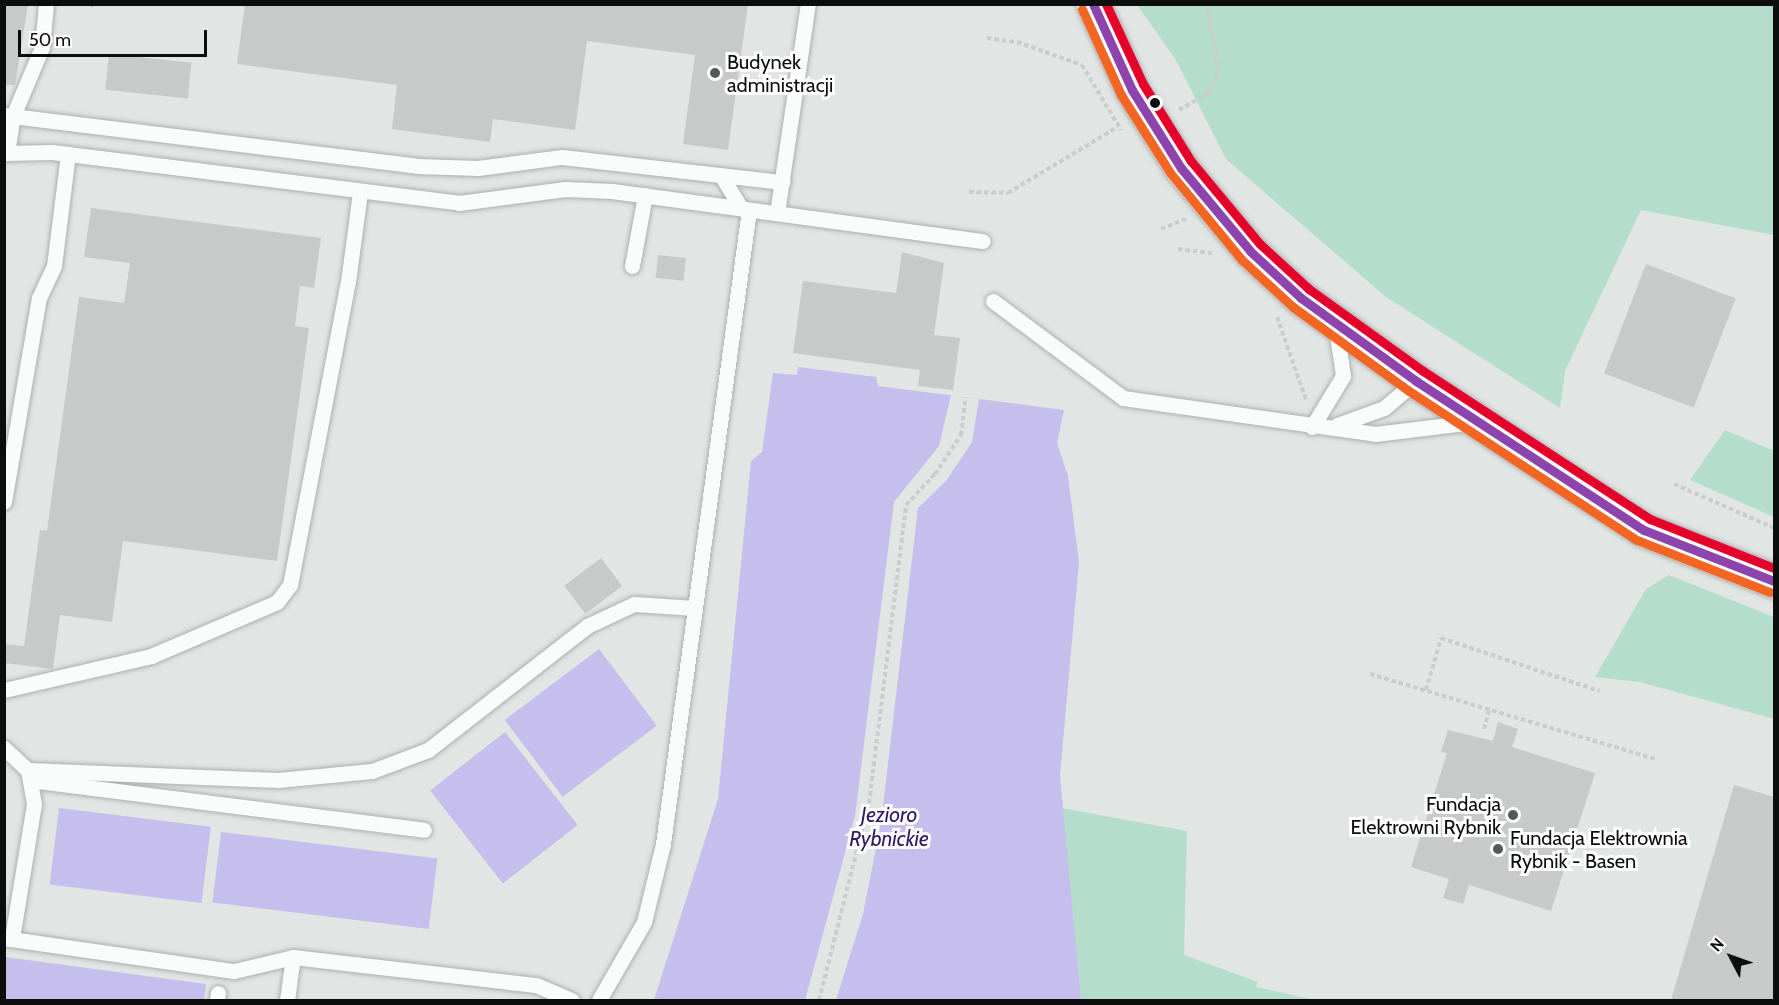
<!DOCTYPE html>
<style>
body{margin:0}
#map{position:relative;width:1779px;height:1005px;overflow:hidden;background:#e1e5e3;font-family:Cabin,sans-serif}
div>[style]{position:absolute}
.green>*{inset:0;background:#b4decb}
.water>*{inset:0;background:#c6bfed;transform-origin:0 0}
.pier>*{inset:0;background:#e1e5e3}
.building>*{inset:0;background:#c7cac8;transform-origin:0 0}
.path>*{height:4px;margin-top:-2px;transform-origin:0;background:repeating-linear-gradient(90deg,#ccc 0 4.5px,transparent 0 7.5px)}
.roads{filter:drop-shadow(0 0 2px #adb0ae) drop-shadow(0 0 2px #adb0ae)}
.lane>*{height:15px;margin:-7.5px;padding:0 7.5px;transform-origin:7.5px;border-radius:7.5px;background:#fafbfb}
.secondary>*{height:33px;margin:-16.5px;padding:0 16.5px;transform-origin:16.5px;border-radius:16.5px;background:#fafbfb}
.bus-1>*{height:9px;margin:-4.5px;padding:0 4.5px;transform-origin:4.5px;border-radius:4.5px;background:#8e44ad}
.bus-2>*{height:9px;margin:-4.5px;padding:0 4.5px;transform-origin:4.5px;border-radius:4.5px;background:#f26522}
.bus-3>*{height:9px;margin:-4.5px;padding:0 4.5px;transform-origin:4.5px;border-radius:4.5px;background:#e4002b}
.dots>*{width:16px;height:16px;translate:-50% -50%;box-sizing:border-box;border:3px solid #fff;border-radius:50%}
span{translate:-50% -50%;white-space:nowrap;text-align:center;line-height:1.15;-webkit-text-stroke:6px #fff;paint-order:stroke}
.poi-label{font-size:20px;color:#0c0e0d}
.left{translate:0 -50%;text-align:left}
.right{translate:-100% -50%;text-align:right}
.water-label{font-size:21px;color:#321964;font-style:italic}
.frame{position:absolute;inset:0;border:6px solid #0c0e0d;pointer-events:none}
.north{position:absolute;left:1701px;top:927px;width:60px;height:60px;-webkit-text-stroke:4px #fff;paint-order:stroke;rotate:311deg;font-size:16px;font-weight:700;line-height:24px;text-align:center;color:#0c0e0d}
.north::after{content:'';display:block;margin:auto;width:21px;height:27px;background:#0c0e0d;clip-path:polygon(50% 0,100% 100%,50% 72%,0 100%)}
.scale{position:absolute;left:18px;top:30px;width:189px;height:27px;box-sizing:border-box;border:3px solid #0c0e0d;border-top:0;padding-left:8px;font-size:18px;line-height:21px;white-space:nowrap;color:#0c0e0d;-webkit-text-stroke:4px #fff;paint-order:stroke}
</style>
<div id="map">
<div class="green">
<i style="clip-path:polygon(1137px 5px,1774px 5px,1774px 235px,1641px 210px,1565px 371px,1560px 408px,1386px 297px,1226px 159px,1176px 60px)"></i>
<i style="clip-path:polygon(1725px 430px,1774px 451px,1774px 517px,1690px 480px)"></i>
<i style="clip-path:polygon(1669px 575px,1774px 617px,1774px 719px,1640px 682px,1595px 677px,1646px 589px)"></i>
<i style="clip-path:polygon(1061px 808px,1187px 831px,1184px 955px,1258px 982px,1256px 987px,1315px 1000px,1081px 1000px)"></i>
</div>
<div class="water">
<i style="clip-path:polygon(798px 367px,876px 377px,878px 386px,1064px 410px,1057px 443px,1068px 476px,1079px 562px,1060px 776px,1081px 1000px,654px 1000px,718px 799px,751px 461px,762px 452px,773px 373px,797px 375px)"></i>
<i style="left:599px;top:649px;width:96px;height:118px;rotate:53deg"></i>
<i style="left:505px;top:732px;width:118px;height:95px;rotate:52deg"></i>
<i style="left:59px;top:808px;width:153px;height:77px;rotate:7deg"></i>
<i style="left:221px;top:832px;width:218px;height:71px;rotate:7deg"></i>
<i style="clip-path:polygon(5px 957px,206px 984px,204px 1000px,5px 1000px)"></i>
</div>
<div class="pier">
<i style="clip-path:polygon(951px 395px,979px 399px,972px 442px,946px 481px,918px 508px,881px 823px,863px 914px,836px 1000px,805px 1000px,855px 816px,894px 502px,939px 446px)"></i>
</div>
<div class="building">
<i style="clip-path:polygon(4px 4px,28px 4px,15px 85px,4px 85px)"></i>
<i style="clip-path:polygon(245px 4px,748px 4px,728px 150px,683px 144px,695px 55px,587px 41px,575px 130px,493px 119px,490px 142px,392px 129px,397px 85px,237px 64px)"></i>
<i style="left:109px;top:54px;width:83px;height:36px;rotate:6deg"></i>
<i style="clip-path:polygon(91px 208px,321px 238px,314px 288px,300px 286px,295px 326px,309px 328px,277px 561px,123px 541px,112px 622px,60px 615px,53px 669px,4px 663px,4px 644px,24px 646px,40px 530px,47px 531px,79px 297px,124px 303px,130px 263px,84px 257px)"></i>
<i style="clip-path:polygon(902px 252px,944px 263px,934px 335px,960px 338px,953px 390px,918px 386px,920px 370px,793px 353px,803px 281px,896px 293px)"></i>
<i style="left:658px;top:255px;width:28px;height:23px;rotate:6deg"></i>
<i style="left:1646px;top:264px;width:96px;height:117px;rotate:21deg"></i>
<i style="left:601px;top:558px;width:35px;height:46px;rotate:53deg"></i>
<i style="clip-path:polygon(1498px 722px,1518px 729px,1512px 747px,1595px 773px,1551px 911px,1469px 885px,1463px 904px,1443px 898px,1449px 879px,1411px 867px,1447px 753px,1441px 752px,1448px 730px,1493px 741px)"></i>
<i style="clip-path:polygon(1734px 785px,1774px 797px,1774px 1000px,1671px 1000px)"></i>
</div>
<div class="path">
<i style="left:90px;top:7px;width:4px;rotate:-45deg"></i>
<i style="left:987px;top:38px;width:30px;rotate:8deg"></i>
<i style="left:1017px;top:42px;width:69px;rotate:19.5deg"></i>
<i style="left:1082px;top:65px;width:76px;rotate:59deg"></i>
<i style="left:1179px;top:110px;width:34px;rotate:-30deg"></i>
<i style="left:1209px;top:93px;width:23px;rotate:-65deg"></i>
<i style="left:1219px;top:72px;width:69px;rotate:-100deg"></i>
<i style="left:969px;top:192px;width:39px;rotate:1deg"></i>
<i style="left:1008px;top:193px;width:128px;rotate:-31deg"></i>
<i style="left:1161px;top:229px;width:27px;rotate:-22deg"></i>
<i style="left:1178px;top:249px;width:35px;rotate:7deg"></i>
<i style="left:1277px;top:317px;width:88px;rotate:70.7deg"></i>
<i style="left:1674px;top:484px;width:109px;rotate:23.7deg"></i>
<i style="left:1370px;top:674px;width:298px;rotate:16.6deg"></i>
<i style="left:1426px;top:690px;width:54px;rotate:-73.9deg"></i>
<i style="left:1441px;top:638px;width:167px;rotate:18.5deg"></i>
<i style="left:1484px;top:729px;width:20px;rotate:-75deg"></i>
<i style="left:819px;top:1000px;width:203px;rotate:-75.8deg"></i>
<i style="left:869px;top:803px;width:300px;rotate:-82.9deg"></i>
<i style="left:906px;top:505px;width:42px;rotate:-46.9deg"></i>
<i style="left:935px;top:474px;width:47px;rotate:-56.3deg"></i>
<i style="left:961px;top:435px;width:38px;rotate:-83deg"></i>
</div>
<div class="roads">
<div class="lane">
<i style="left:4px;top:115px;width:416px;rotate:7deg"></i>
<i style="left:417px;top:166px;width:61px;rotate:1.9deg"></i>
<i style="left:478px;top:168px;width:85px;rotate:-7.5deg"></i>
<i style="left:562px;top:157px;width:222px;rotate:6.5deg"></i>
<i style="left:4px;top:153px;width:48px;rotate:-1.2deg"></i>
<i style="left:52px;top:152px;width:410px;rotate:7.1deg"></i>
<i style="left:459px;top:203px;width:107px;rotate:-7.5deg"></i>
<i style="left:565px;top:189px;width:47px;rotate:2.4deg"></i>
<i style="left:612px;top:191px;width:374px;rotate:7.7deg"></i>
<i style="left:7px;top:153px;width:37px;rotate:-81deg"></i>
<i style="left:13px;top:116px;width:75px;rotate:-67.2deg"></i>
<i style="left:42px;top:47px;width:43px;rotate:-84.7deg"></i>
<i style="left:721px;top:175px;width:39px;rotate:59deg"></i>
<i style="left:777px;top:213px;width:211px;rotate:-81.6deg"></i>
<i style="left:632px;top:266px;width:72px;rotate:-79.6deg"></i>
<i style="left:993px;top:301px;width:162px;rotate:36.7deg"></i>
<i style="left:1123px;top:398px;width:255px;rotate:8.1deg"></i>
<i style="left:1375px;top:434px;width:99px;rotate:-7deg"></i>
<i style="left:1337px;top:425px;width:50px;rotate:-19.9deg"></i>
<i style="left:1384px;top:408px;width:42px;rotate:-40.2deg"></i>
<i style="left:1312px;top:427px;width:60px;rotate:-58.7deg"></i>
<i style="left:1343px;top:376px;width:49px;rotate:-98.3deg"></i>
<i style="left:4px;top:502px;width:207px;rotate:-80.3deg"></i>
<i style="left:39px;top:298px;width:35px;rotate:-65deg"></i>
<i style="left:54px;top:266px;width:113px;rotate:-82.9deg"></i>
<i style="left:4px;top:690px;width:151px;rotate:-13deg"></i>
<i style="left:151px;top:656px;width:137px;rotate:-23.2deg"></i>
<i style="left:277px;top:602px;width:21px;rotate:-53deg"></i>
<i style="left:290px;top:585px;width:309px;rotate:-79.2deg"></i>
<i style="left:348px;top:282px;width:91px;rotate:-82.4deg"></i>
<i style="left:4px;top:748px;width:33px;rotate:43deg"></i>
<i style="left:28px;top:770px;width:35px;rotate:80deg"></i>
<i style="left:34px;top:804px;width:137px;rotate:99.3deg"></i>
<i style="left:28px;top:770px;width:250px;rotate:2.3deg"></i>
<i style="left:278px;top:780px;width:94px;rotate:-5.5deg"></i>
<i style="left:372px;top:771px;width:60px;rotate:-20.6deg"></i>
<i style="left:428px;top:750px;width:202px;rotate:-37.9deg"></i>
<i style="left:587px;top:626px;width:52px;rotate:-25.1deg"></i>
<i style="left:634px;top:604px;width:61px;rotate:3.8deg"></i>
<i style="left:30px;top:780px;width:397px;rotate:7.2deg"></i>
<i style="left:4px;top:938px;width:232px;rotate:8.2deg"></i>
<i style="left:234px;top:971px;width:61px;rotate:-13.3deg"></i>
<i style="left:293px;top:957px;width:245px;rotate:6.6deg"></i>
<i style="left:536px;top:985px;width:39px;rotate:23deg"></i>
<i style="left:217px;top:1000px;width:7px;rotate:-82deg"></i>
<i style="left:287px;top:1000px;width:43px;rotate:-82.1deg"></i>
<i style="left:599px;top:1000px;width:90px;rotate:-60deg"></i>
<i style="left:644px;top:922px;width:80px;rotate:-76.3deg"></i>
<i style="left:663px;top:844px;width:640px;rotate:-82.28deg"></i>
</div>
<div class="secondary">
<i style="left:1093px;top:4px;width:94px;rotate:65.6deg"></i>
<i style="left:1132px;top:90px;width:92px;rotate:57.9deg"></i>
<i style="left:1181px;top:168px;width:109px;rotate:50.2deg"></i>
<i style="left:1251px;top:252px;width:68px;rotate:42.6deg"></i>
<i style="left:1301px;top:298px;width:142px;rotate:35.8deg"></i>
<i style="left:1416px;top:381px;width:272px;rotate:33.2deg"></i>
<i style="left:1644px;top:530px;width:140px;rotate:21.4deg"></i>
</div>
</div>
<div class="bus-1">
<i style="left:1093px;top:4px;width:94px;rotate:65.6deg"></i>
<i style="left:1132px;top:90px;width:92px;rotate:57.9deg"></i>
<i style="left:1181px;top:168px;width:109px;rotate:50.2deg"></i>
<i style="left:1251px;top:252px;width:68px;rotate:42.6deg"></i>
<i style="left:1301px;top:298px;width:142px;rotate:35.8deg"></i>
<i style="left:1416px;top:381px;width:272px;rotate:33.2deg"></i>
<i style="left:1644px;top:530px;width:140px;rotate:21.4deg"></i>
</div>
<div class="bus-2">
<i style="left:1082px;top:9px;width:94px;rotate:65.6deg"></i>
<i style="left:1121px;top:95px;width:93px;rotate:57.7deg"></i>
<i style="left:1171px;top:174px;width:112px;rotate:50.5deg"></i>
<i style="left:1242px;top:260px;width:69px;rotate:42.7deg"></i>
<i style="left:1293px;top:307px;width:143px;rotate:35.9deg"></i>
<i style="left:1409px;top:391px;width:272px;rotate:33.2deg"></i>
<i style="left:1637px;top:540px;width:143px;rotate:21.4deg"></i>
</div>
<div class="bus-3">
<i style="left:1106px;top:4px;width:88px;rotate:65.2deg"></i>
<i style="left:1143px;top:84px;width:91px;rotate:58.1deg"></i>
<i style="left:1191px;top:161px;width:108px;rotate:50.3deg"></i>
<i style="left:1260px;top:244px;width:67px;rotate:42.6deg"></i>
<i style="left:1309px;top:289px;width:140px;rotate:35.7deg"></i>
<i style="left:1423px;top:371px;width:271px;rotate:33.1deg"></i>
<i style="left:1650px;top:519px;width:133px;rotate:21.6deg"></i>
</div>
<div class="dots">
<i style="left:715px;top:73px;background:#575958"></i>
<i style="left:1155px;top:103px;background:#0c0e0d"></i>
<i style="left:1513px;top:815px;background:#575958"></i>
<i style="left:1498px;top:849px;background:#575958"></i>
</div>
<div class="poi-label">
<span class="left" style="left:727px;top:74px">Budynek<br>administracji</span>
<span class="right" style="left:1501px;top:816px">Fundacja<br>Elektrowni Rybnik</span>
<span class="left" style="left:1510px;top:850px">Fundacja Elektrownia<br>Rybnik - Basen</span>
</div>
<div class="water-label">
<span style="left:889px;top:827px">Jezioro<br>Rybnickie</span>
</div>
<div class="frame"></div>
<div class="north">N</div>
<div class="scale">50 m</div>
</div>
